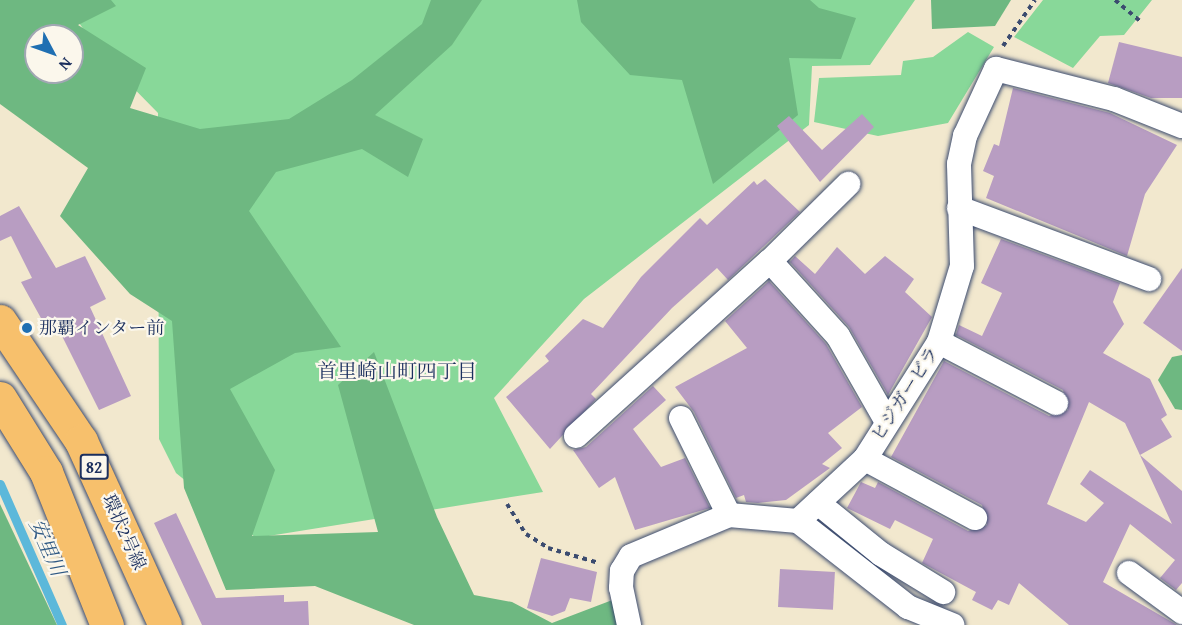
<!DOCTYPE html>
<meta charset="utf-8">
<style>
body{margin:0}
#map{position:relative;width:1182px;height:625px;overflow:hidden;background:#f2e8ce;font-family:"Gentium Book Plus","Noto Serif JP",serif}
div>[style]{position:absolute}
.green>*{inset:0;background:#88d899}
.forest>*{inset:0;background:#6eb881}
.stream>*{height:9px;margin:-4.5px;padding:0 4.5px;transform-origin:4.5px;border-radius:4.5px;background:#5cb8da}
.building>*{inset:0;background:#b89dc2;transform-origin:0 0}
.path>*{height:4px;margin-top:-2px;transform-origin:0;background:repeating-linear-gradient(90deg,#3b4b6f 0 4.5px,transparent 0 9px)}
.roads{filter:drop-shadow(0 0 2px #3b4b6f) drop-shadow(0 0 2px #3b4b6f)}
.street>*{height:24px;margin:-12px;padding:0 12px;transform-origin:12px;border-radius:12px;background:#fff}
.primary>*{height:33px;margin:-16.5px;padding:0 16.5px;transform-origin:16.5px;border-radius:16.5px;background:#f7c06c}
.dots>*{width:16px;height:16px;translate:-50% -50%;box-sizing:border-box;border:3px solid #fbf7ec;border-radius:50%}
span{translate:-50% -50%;white-space:nowrap;text-align:center;line-height:1.15;-webkit-text-stroke:4.5px #fbf7ec;paint-order:stroke}
.shield-label span{padding:2px 4px;background:#fbf7ec;border:2px solid;border-radius:4px;-webkit-text-stroke-width:0}
.shield-label{font-size:16px;color:#1b2f5e;font-weight:700}
.poi-label{font-size:18px;color:#1b2f5e}
.left{translate:0 -50%;text-align:left}
.street-label{font-size:18px;color:#1b2f5e}
.neighbourhood-label{font-size:20px;color:#1b2f5e}
.water-label{font-size:20px;color:#2e5883;font-style:italic}
.north{position:absolute;left:24px;top:24px;width:60px;height:60px;box-sizing:border-box;background:#fbf7ec;border:2px solid #a1a7b3;border-radius:50%;rotate:131deg;font-size:16px;font-weight:700;line-height:24px;text-align:center;color:#1b2f5e}
.north::after{content:'';display:block;margin:auto;width:21px;height:27px;background:#1f6fb2;clip-path:polygon(50% 0,100% 100%,50% 72%,0 100%)}
</style>
<div id="map">
<div class="green">
<i style="clip-path:polygon(63px 0,915px 0,870px 65px,812px 66px,809px 125px,584px 299px,494px 398px,543px 492px,256px 538px,176px 473px,159px 439px,158px 113px,103px 57px)"></i>
<i style="clip-path:polygon(1043px 0,1152px 0,1124px 35px,1100px 36px,1073px 68px,1014px 37px)"></i>
<i style="clip-path:polygon(968px 32px,994px 47px,948px 123px,878px 136px,814px 122px,819px 78px,901px 75px,903px 61px,933px 57px)"></i>
</div>
<div class="forest">
<i style="clip-path:polygon(evenodd,0 0,111px 0,116px 6px,78px 25px,146px 68px,130px 108px,200px 129px,289px 119px,352px 80px,422px 24px,431px 0,482px 0,452px 45px,375px 115px,423px 139px,408px 177px,362px 149px,276px 172px,249px 211px,341px 347px,295px 353px,230px 389px,275px 470px,252px 536px,378px 532px,338px 385px,374px 352px,437px 517px,474px 595px,512px 602px,552px 623px,615px 599px,618px 625px,414px 625px,315px 586px,226px 590px,184px 488px,172px 321px,130px 294px,60px 216px,88px 168px,0 104px,0 0,36px 36px,72px 36px,72px 72px,36px 72px,36px 36px)"></i>
<i style="clip-path:polygon(577px 0,810px 0,819px 8px,856px 18px,841px 59px,789px 58px,798px 115px,713px 184px,682px 80px,630px 75px,581px 22px)"></i>
<i style="clip-path:polygon(931px 0,1011px 0,995px 26px,932px 29px)"></i>
<i style="clip-path:polygon(1182px 355px,1182px 410px,1175px 409px,1158px 380px,1172px 357px)"></i>
<i style="clip-path:polygon(0 504px,57px 625px,0 625px)"></i>
</div>
<div class="stream">
<i style="left:0;top:484px;width:154px;rotate:66.3deg"></i>
</div>
<div class="building">
<i style="clip-path:polygon(1119px 42px,1182px 57px,1182px 98px,1151px 98px,1108px 83px)"></i>
<i style="clip-path:polygon(1013px 88px,1110px 113px,1177px 145px,1145px 194px,1127px 256px,986px 198px,994px 176px,983px 171px,994px 144px,999px 146px)"></i>
<i style="clip-path:polygon(862px 114px,874px 127px,820px 182px,777px 126px,789px 116px,822px 150px)"></i>
<i style="clip-path:polygon(765px 179px,800px 212px,728px 280px,717px 268px,672px 308px,591px 394px,596px 399px,550px 449px,506px 397px,549px 361px,545px 356px,583px 319px,603px 328px,641px 277px,700px 218px,707px 225px,754px 181px,757px 185px)"></i>
<i style="clip-path:polygon(19px 206px,56px 268px,85px 256px,106px 299px,90px 307px,131px 396px,99px 410px,56px 324px,47px 329px,21px 282px,32px 278px,11px 236px,0 241px,0 216px)"></i>
<i style="clip-path:polygon(evenodd,1001px 239px,1120px 283px,1113px 302px,1124px 324px,1103px 353px,1150px 379px,1167px 415px,1161px 419px,1172px 437px,1140px 455px,1182px 491px,1182px 583px,1176px 590px,1160px 578px,1175px 560px,1130px 524px,1103px 582px,1177px 625px,1069px 625px,1019px 583px,1009px 605px,998px 600px,992px 610px,972px 600px,976px 592px,922px 563px,933px 539px,895px 520px,890px 529px,847px 508px,861px 482px,875px 488px,878px 482px,968px 531px,987px 525px,982px 505px,891px 457px,944px 361px,1049px 416px,1068px 410px,1063px 390px,956px 335px,959px 325px,982px 336px,1002px 293px,981px 283px,1001px 239px,1089px 402px,1125px 423px,1172px 524px,1090px 470px,1080px 484px,1104px 503px,1086px 522px,1047px 504px,1089px 402px)"></i>
<i style="clip-path:polygon(837px 247px,865px 274px,885px 256px,914px 279px,905px 292px,932px 317px,888px 395px,849px 327px,790px 262px,795px 256px,815px 274px)"></i>
<i style="clip-path:polygon(1182px 268px,1182px 351px,1143px 323px)"></i>
<i style="clip-path:polygon(769px 281px,826px 344px,862px 407px,828px 433px,842px 448px,822px 464px,830px 468px,786px 500px,758px 503px,746px 502px,744px 495px,736px 498px,694px 412px,675px 387px,747px 348px,725px 321px)"></i>
<i style="clip-path:polygon(653px 386px,666px 400px,633px 429px,661px 467px,685px 458px,710px 508px,635px 530px,615px 477px,599px 488px,573px 450px,586px 447px)"></i>
<i style="clip-path:polygon(176px 513px,216px 598px,284px 595px,284px 602px,308px 601px,309px 625px,202px 625px,154px 523px)"></i>
<i style="clip-path:polygon(541px 558px,597px 572px,591px 602px,570px 598px,565px 611px,552px 616px,527px 608px)"></i>
<i style="left:780px;top:569px;width:55px;height:38px;rotate:3deg"></i>
</div>
<div class="path">
<i style="left:1115px;top:0;width:35px;rotate:40deg"></i>
<i style="left:1003px;top:46px;width:56px;rotate:-55.2deg"></i>
<i style="left:507px;top:504px;width:36px;rotate:58deg"></i>
<i style="left:526px;top:534px;width:26px;rotate:32deg"></i>
<i style="left:548px;top:548px;width:53px;rotate:16.4deg"></i>
</div>
<div class="roads">
<div class="street">
<i style="left:959px;top:208px;width:203px;rotate:20.5deg"></i>
<i style="left:770px;top:261px;width:110px;rotate:-44.6deg"></i>
<i style="left:939px;top:342px;width:132px;rotate:27.5deg"></i>
<i style="left:681px;top:418px;width:108px;rotate:63.7deg"></i>
<i style="left:576px;top:436px;width:261px;rotate:-42.1deg"></i>
<i style="left:770px;top:261px;width:101px;rotate:47.8deg"></i>
<i style="left:838px;top:336px;width:97px;rotate:60.3deg"></i>
<i style="left:865px;top:459px;width:125px;rotate:28.2deg"></i>
<i style="left:818px;top:503px;width:81px;rotate:39deg"></i>
<i style="left:881px;top:554px;width:73px;rotate:31.5deg"></i>
<i style="left:798px;top:521px;width:91px;rotate:-42.8deg"></i>
<i style="left:865px;top:459px;width:138px;rotate:-57.7deg"></i>
<i style="left:939px;top:342px;width:79px;rotate:-73.2deg"></i>
<i style="left:962px;top:266px;width:102px;rotate:-91.7deg"></i>
<i style="left:959px;top:164px;width:29px;rotate:-78deg"></i>
<i style="left:965px;top:136px;width:74px;rotate:-65.2deg"></i>
<i style="left:996px;top:69px;width:122px;rotate:14.3deg"></i>
<i style="left:1114px;top:99px;width:73px;rotate:21.7deg"></i>
<i style="left:1129px;top:573px;width:66px;rotate:36.3deg"></i>
<i style="left:629px;top:625px;width:38px;rotate:-102deg"></i>
<i style="left:621px;top:588px;width:17px;rotate:-87deg"></i>
<i style="left:622px;top:571px;width:17px;rotate:-59deg"></i>
<i style="left:631px;top:556px;width:106px;rotate:-22.7deg"></i>
<i style="left:729px;top:515px;width:69px;rotate:5deg"></i>
<i style="left:798px;top:521px;width:140px;rotate:38deg"></i>
<i style="left:908px;top:607px;width:48px;rotate:22.2deg"></i>
</div>
<div class="primary">
<i style="left:0;top:321px;width:145px;rotate:56deg"></i>
<i style="left:81px;top:441px;width:202px;rotate:65.5deg"></i>
<i style="left:0;top:398px;width:87px;rotate:58.1deg"></i>
<i style="left:46px;top:472px;width:165px;rotate:68.3deg"></i>
</div>
</div>
<div class="dots">
<i style="left:27px;top:328px;background:#1f6fb2"></i>
</div>
<div class="shield-label">
<span style="left:94px;top:467px">82</span>
</div>
<div class="poi-label">
<span class="left" style="left:39px;top:328px">那覇インター前</span>
</div>
<div class="street-label">
<span style="left:905px;top:394px;rotate:-57deg">ヒジガービラ</span>
<span style="left:124px;top:532px;rotate:66deg">環状2号線</span>
</div>
<div class="neighbourhood-label">
<span style="left:397px;top:370px">首里崎山町四丁目</span>
</div>
<div class="water-label">
<span style="left:48px;top:547px;rotate:66deg">安里川</span>
</div>
<div class="north">N</div>
</div>
